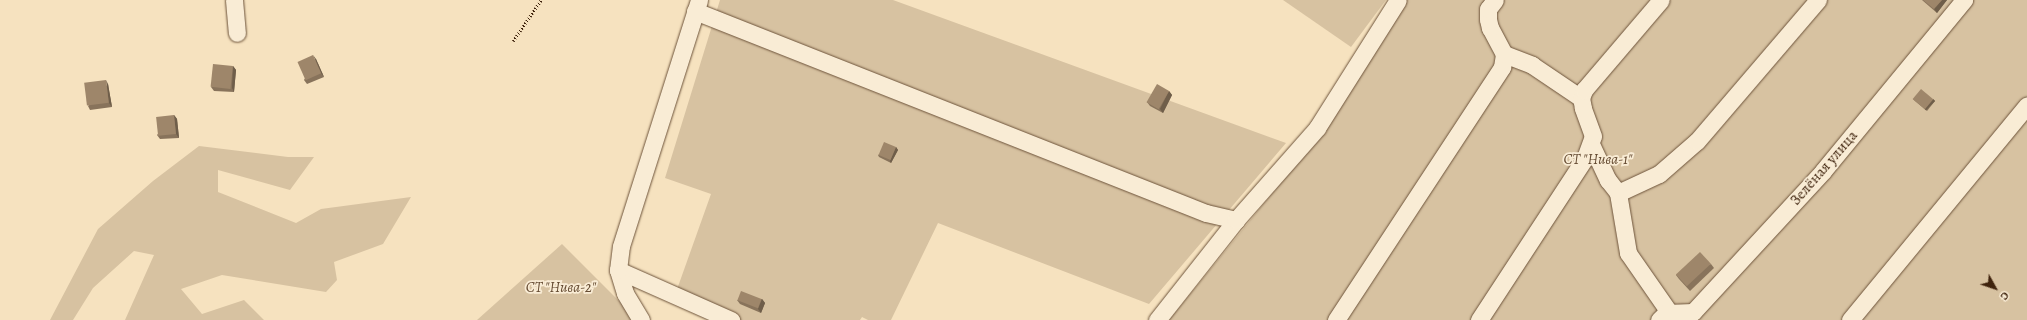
<!DOCTYPE html>
<meta charset="utf-8">
<style>
body{margin:0}
#map{position:relative;width:2027px;height:320px;overflow:hidden;background:#f6e2bf;font-family:Alegreya,serif}
div>[style]{position:absolute}
.green>*{inset:0;background:#d7c2a1}
.path>*{height:2.5px;margin-top:-1.25px;transform-origin:0;background:repeating-linear-gradient(90deg,#3f230d 0 1px,transparent 0 3px)}
.roads{filter:drop-shadow(0 0 1px #6d533a) drop-shadow(0 0 1px #6d533a)}
.minor>*{height:17px;margin:-8.5px;padding:0 8.5px;transform-origin:8.5px;border-radius:8.5px;background:#f9ecd5}
.wall>*{inset:0;background:#88735b}
.shaded-wall>*{inset:0;background:#6f5e4a;transform-origin:0 0}
.building>*{inset:0;background:#9e866a;transform-origin:0 0}
span{translate:-50% -50%;white-space:nowrap;text-align:center;line-height:1.15;-webkit-text-stroke:3.5px #f9ecd5;paint-order:stroke}
.park-label{font-size:15px;color:#654b32;font-style:italic}
.street-label{font-size:15px;color:#3f230d}
.north{position:absolute;left:1975px;top:268px;width:40px;height:40px;-webkit-text-stroke:3px #f9ecd5;paint-order:stroke;rotate:130deg;font-size:11px;font-weight:700;line-height:16px;text-align:center;color:#3f230d}
.north::after{content:'';display:block;margin:auto;width:14px;height:18px;background:#3f230d;clip-path:polygon(50% 0,100% 100%,50% 72%,0 100%)}
</style>
<div id="map">
<div class="green">
<i style="clip-path:polygon(720px 0,893px 0,1286px 143px,1149px 304px,938px 223px,891px 320px,868px 320px,862px 317px,860px 320px,730px 320px,675px 295px,711px 194px,665px 178px)"></i>
<i style="clip-path:polygon(1283px 0,1386px 0,1351px 47px)"></i>
<i style="clip-path:polygon(1405px 0,2027px 0,2027px 320px,1169px 320px,1323px 131px)"></i>
<i style="clip-path:polygon(199px 146px,288px 157px,314px 157px,290px 190px,218px 170px,218px 192px,296px 223px,321px 209px,411px 197px,383px 244px,334px 262px,337px 280px,326px 292px,222px 275px,181px 289px,202px 314px,244px 300px,264px 320px,125px 320px,154px 255px,134px 251px,93px 288px,73px 320px,50px 320px,98px 229px,153px 181px)"></i>
<i style="clip-path:polygon(562px 244px,638px 320px,477px 320px)"></i>
</div>
<div class="path">
<i style="left:513px;top:41px;width:50px;rotate:-55.7deg"></i>
</div>
<div class="roads">
<div class="minor">
<i style="left:234px;top:0;width:33px;rotate:85deg"></i>
<i style="left:695px;top:11px;width:549px;rotate:21.57deg"></i>
<i style="left:1206px;top:213px;width:31px;rotate:13deg"></i>
<i style="left:1504px;top:54px;width:30px;rotate:21deg"></i>
<i style="left:1532px;top:65px;width:59px;rotate:34deg"></i>
<i style="left:1591px;top:144px;width:40px;rotate:65deg"></i>
<i style="left:1608px;top:180px;width:16px;rotate:52deg"></i>
<i style="left:1618px;top:193px;width:45px;rotate:-24.9deg"></i>
<i style="left:1659px;top:174px;width:50px;rotate:-41deg"></i>
<i style="left:1697px;top:141px;width:186px;rotate:-49.4deg"></i>
<i style="left:1618px;top:193px;width:61px;rotate:80.5deg"></i>
<i style="left:1628px;top:253px;width:72px;rotate:55.2deg"></i>
<i style="left:618px;top:270px;width:124px;rotate:23.9deg"></i>
<i style="left:641px;top:320px;width:31px;rotate:-121deg"></i>
<i style="left:625px;top:293px;width:24px;rotate:-107deg"></i>
<i style="left:618px;top:270px;width:24px;rotate:-83deg"></i>
<i style="left:621px;top:246px;width:258px;rotate:-72.4deg"></i>
<i style="left:1157px;top:320px;width:127px;rotate:-51.7deg"></i>
<i style="left:1236px;top:220px;width:123px;rotate:-48.6deg"></i>
<i style="left:1317px;top:128px;width:151px;rotate:-57.7deg"></i>
<i style="left:1336px;top:320px;width:303px;rotate:-56.7deg"></i>
<i style="left:1502px;top:67px;width:13px;rotate:-81deg"></i>
<i style="left:1504px;top:54px;width:30px;rotate:-118deg"></i>
<i style="left:1490px;top:28px;width:9px;rotate:-103deg"></i>
<i style="left:1488px;top:19px;width:10px;rotate:-90deg"></i>
<i style="left:1488px;top:9px;width:11px;rotate:-52deg"></i>
<i style="left:1479px;top:320px;width:194px;rotate:-56.8deg"></i>
<i style="left:1585px;top:158px;width:23px;rotate:-70deg"></i>
<i style="left:1593px;top:136px;width:30px;rotate:-110deg"></i>
<i style="left:1583px;top:108px;width:10px;rotate:-101deg"></i>
<i style="left:1581px;top:98px;width:9px;rotate:-69deg"></i>
<i style="left:1584px;top:90px;width:118px;rotate:-49.5deg"></i>
<i style="left:1659px;top:320px;width:10px;rotate:-45deg"></i>
<i style="left:1666px;top:313px;width:27px;rotate:-2deg"></i>
<i style="left:1693px;top:312px;width:192px;rotate:-47.3deg"></i>
<i style="left:1823px;top:171px;width:222px;rotate:-50.5deg"></i>
<i style="left:1850px;top:320px;width:278px;rotate:-50.5deg"></i>
</div>
</div>
<div class="wall">
<i style="clip-path:polygon(1922px 0,1947px 0,1937px 13px)"></i>
<i style="clip-path:polygon(316px 59px,324px 77px,307px 84px,304px 80px)"></i>
<i style="clip-path:polygon(233px 66px,236px 70px,234px 92px,214px 91px,211px 87px)"></i>
<i style="clip-path:polygon(108px 84px,112px 107px,90px 110px,88px 106px)"></i>
<i style="clip-path:polygon(1169px 91px,1172px 95px,1163px 113px,1150px 106px,1147px 102px)"></i>
<i style="clip-path:polygon(1913px 99px,1933px 99px,1935px 101px,1927px 111px,1915px 101px)"></i>
<i style="clip-path:polygon(174px 115px,177px 119px,179px 138px,160px 139px,157px 135px)"></i>
<i style="clip-path:polygon(896px 147px,898px 150px,891px 163px,879px 157px,878px 155px)"></i>
<i style="clip-path:polygon(1711px 264px,1714px 268px,1690px 291px,1679px 279px,1676px 275px)"></i>
<i style="clip-path:polygon(762px 299px,765px 303px,761px 313px,740px 304px,737px 300px)"></i>
</div>
<div class="shaded-wall">
<i style="clip-path:polygon(1942px 0,1947px 0,1937px 13px,1934px 9px)"></i>
<i style="clip-path:polygon(313px 55px,316px 59px,324px 77px,321px 73px)"></i>
<i style="clip-path:polygon(233px 66px,236px 70px,234px 92px,232px 88px)"></i>
<i style="clip-path:polygon(106px 80px,108px 84px,112px 107px,109px 103px)"></i>
<i style="clip-path:polygon(1169px 91px,1172px 95px,1163px 113px,1160px 109px)"></i>
<i style="left:1933px;top:99px;width:3px;height:13px;rotate:45deg"></i>
<i style="clip-path:polygon(174px 115px,177px 119px,179px 138px,176px 134px)"></i>
<i style="clip-path:polygon(896px 147px,898px 150px,891px 163px,890px 161px)"></i>
<i style="clip-path:polygon(762px 299px,765px 303px,761px 313px,758px 309px)"></i>
</div>
<div class="building">
<i style="clip-path:polygon(1923px 0,1942px 0,1934px 9px)"></i>
<i style="left:313px;top:55px;width:20px;height:17px;rotate:66deg"></i>
<i style="left:213px;top:64px;width:20px;height:23px;rotate:6deg"></i>
<i style="left:106px;top:80px;width:23px;height:22px;rotate:83deg"></i>
<i style="left:1157px;top:84px;width:14px;height:21px;rotate:30deg"></i>
<i style="left:1921px;top:89px;width:16px;height:13px;rotate:40deg"></i>
<i style="left:174px;top:115px;width:19px;height:18px;rotate:84deg"></i>
<i style="left:884px;top:142px;width:13px;height:14px;rotate:23deg"></i>
<i style="left:1700px;top:252px;width:16px;height:33px;rotate:47deg"></i>
<i style="left:741px;top:291px;width:22px;height:10px;rotate:21deg"></i>
</div>
<div class="park-label">
<span style="left:1598px;top:160px">СТ "Нива-1"</span>
<span style="left:561px;top:288px">СТ "Нива-2"</span>
</div>
<div class="street-label">
<span style="left:1824px;top:168px;rotate:-49deg">Зелёная улица</span>
</div>
<div class="north">С</div>
</div>
